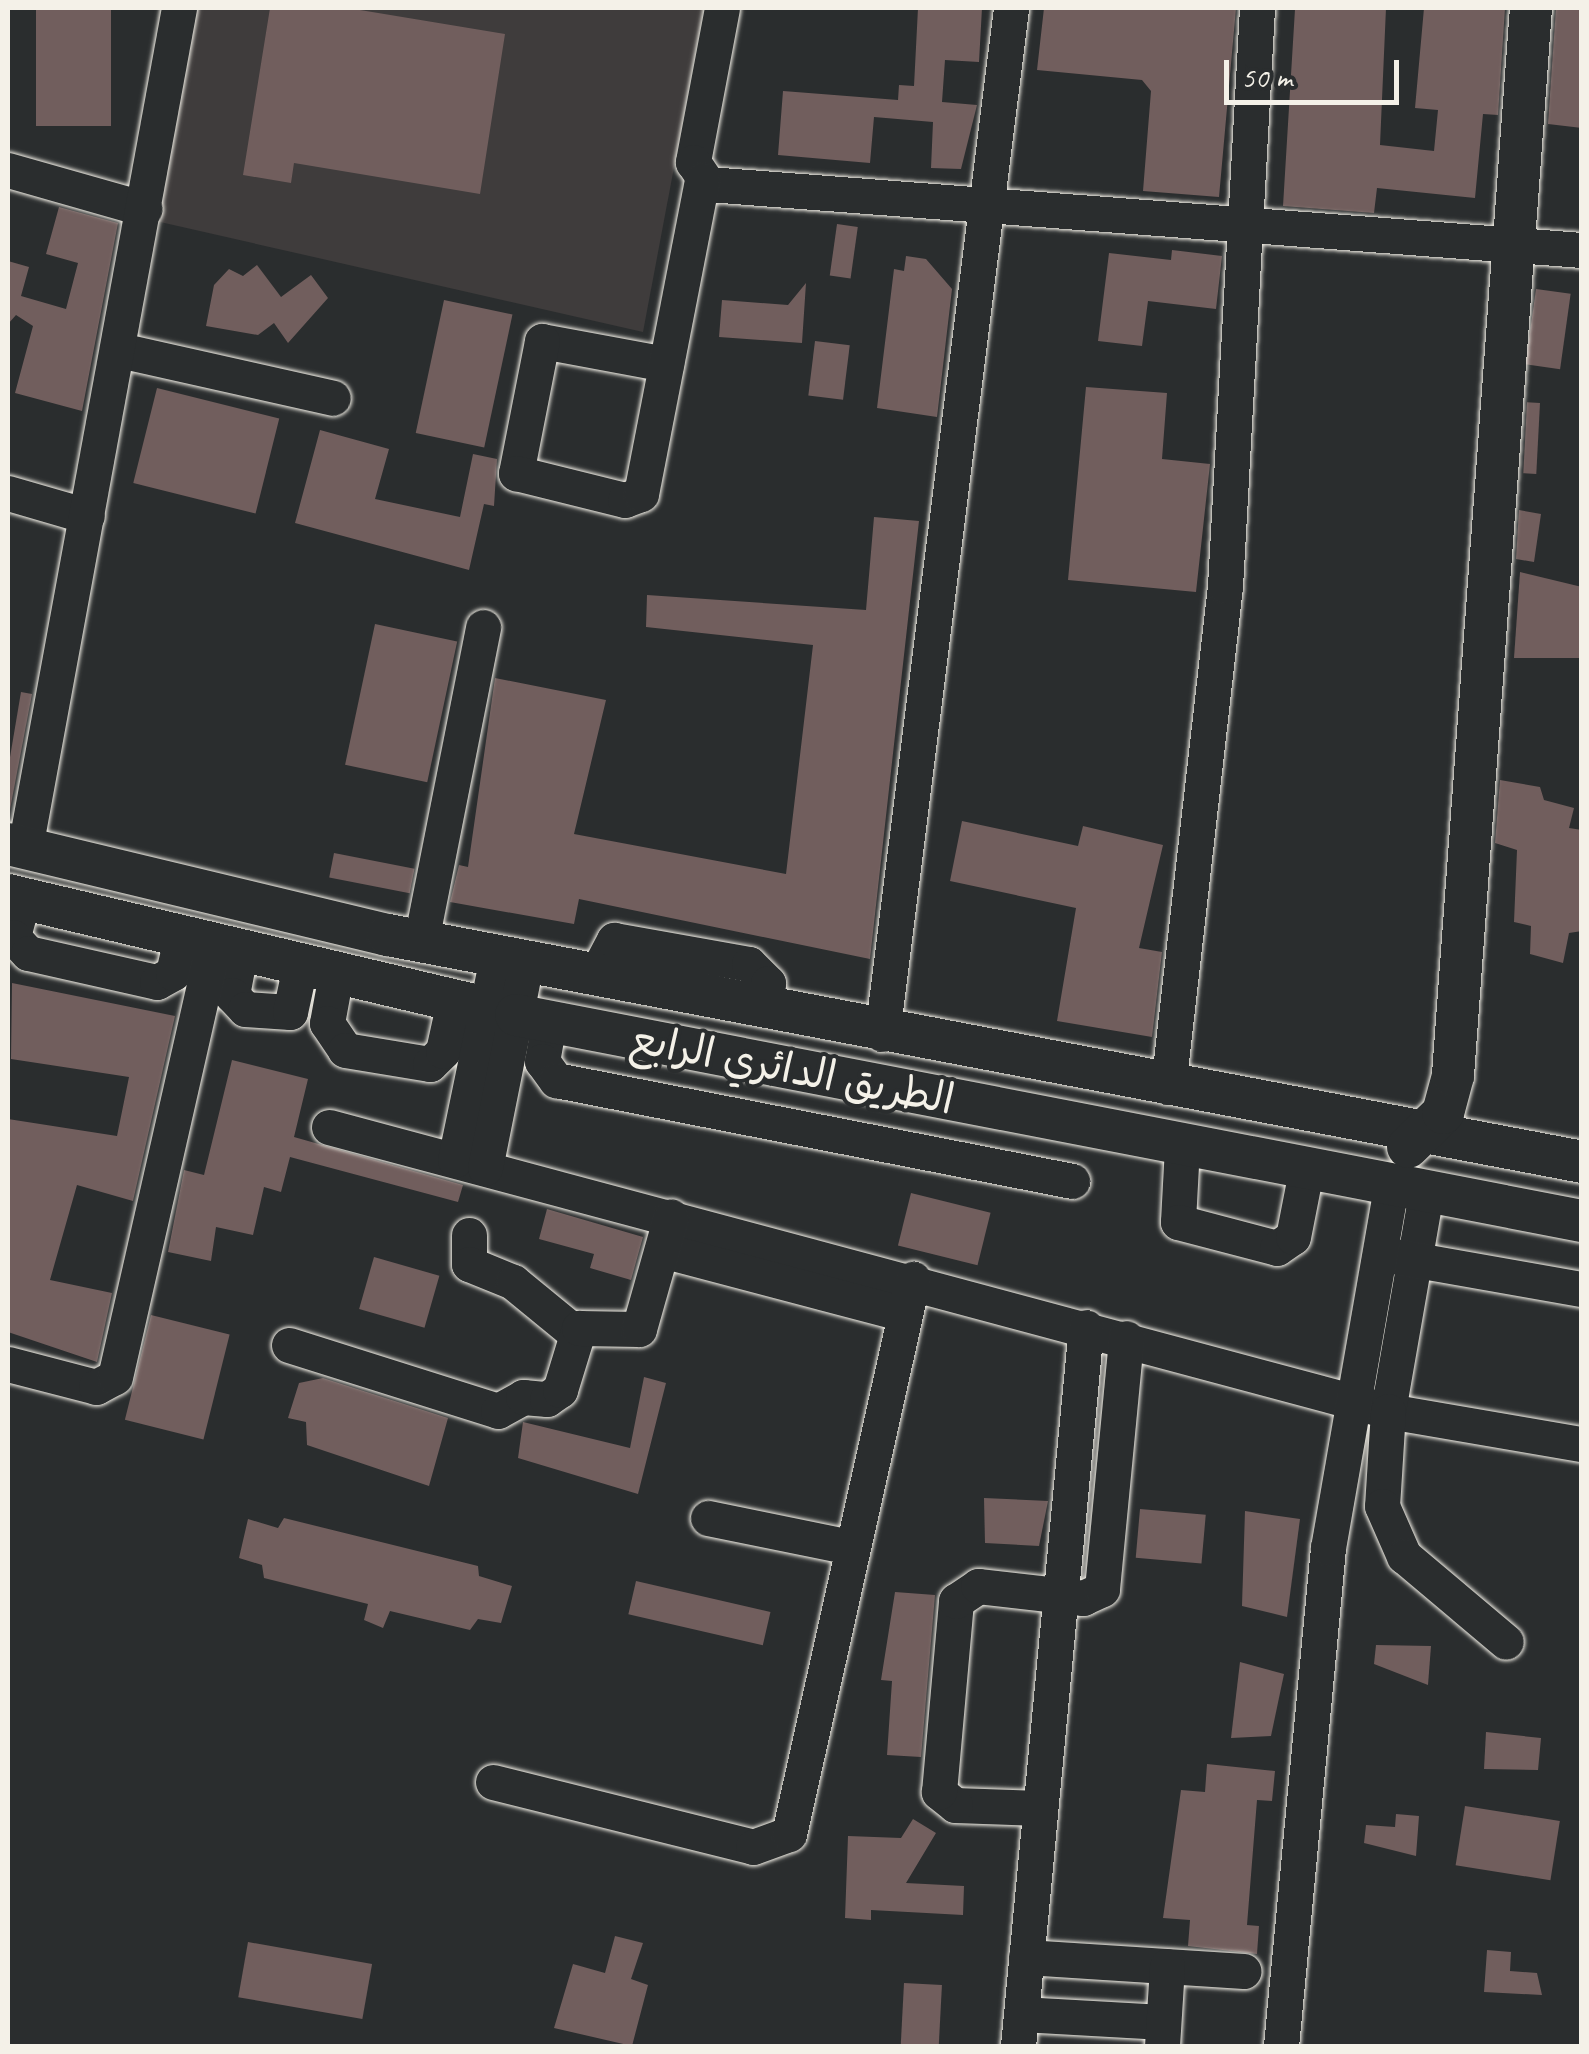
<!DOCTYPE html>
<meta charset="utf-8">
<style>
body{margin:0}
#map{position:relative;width:1589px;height:2054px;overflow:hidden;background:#2a2d2e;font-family:Caveat,"Playpen Sans Arabic",sans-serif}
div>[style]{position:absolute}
.built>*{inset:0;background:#3f3c3c}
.building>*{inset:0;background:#715e5d;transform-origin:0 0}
.roads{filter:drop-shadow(0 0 2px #f4f1e8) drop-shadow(0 0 2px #f4f1e8)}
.minor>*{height:35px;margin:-17.5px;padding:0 17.5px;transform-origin:17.5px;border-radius:17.5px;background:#2a2d2e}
.major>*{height:42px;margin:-21px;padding:0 21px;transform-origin:21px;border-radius:21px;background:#2a2d2e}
span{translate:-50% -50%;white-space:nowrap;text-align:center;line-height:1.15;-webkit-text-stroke:8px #2a2d2e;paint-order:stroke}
.street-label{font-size:42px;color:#f4f1e8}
.frame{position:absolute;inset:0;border:10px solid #f4f1e8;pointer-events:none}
.scale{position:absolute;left:1224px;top:60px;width:175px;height:45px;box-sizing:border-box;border:5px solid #f4f1e8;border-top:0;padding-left:12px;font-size:30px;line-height:35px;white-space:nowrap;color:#f4f1e8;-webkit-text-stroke:8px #2a2d2e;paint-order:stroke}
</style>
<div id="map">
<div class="built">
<i style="clip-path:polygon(189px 8px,704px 8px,643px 332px,147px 219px)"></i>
</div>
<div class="building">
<i style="left:36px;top:8px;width:75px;height:118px"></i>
<i style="clip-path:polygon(270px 8px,348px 8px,505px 34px,480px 194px,294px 163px,291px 183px,243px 175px)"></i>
<i style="clip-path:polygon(918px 8px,982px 8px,979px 62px,945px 60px,942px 102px,977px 105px,961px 169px,931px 168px,933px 122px,874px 117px,870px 163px,778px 155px,783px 91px,898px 100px,899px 85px,914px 86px)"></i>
<i style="clip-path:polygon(1044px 8px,1236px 8px,1219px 197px,1143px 191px,1151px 91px,1142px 80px,1037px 70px)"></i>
<i style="clip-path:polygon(1360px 8px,1386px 8px,1380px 145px,1434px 151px,1438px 110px,1415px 108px,1424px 8px,1505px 8px,1498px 115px,1483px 114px,1475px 198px,1377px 188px,1374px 213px,1283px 206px,1295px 9px)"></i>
<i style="clip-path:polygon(1556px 8px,1582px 8px,1582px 128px,1548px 124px)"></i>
<i style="clip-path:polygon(59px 207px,118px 223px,82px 411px,15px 393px,33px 326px,16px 315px,8px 324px,8px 261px,29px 267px,21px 296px,66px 309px,78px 263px,46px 254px)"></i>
<i style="left:837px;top:224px;width:21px;height:52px;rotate:8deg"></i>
<i style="clip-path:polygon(1172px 250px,1222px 256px,1216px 309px,1148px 301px,1142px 346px,1098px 341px,1109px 253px,1171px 260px)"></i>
<i style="clip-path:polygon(906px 256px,926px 259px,952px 289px,937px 417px,877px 408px,894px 269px,904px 271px)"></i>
<i style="clip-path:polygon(257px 265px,281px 297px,311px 275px,328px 298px,288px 343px,274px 323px,258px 335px,206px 326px,214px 285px,229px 269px,243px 276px)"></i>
<i style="clip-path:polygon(806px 283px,802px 343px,719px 337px,722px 300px,788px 305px)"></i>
<i style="left:1536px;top:289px;width:35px;height:76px;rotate:8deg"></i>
<i style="left:444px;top:300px;width:70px;height:136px;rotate:12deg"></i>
<i style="left:815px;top:341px;width:35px;height:55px;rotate:7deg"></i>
<i style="clip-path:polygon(1086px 387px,1167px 393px,1162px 459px,1210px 464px,1196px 592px,1068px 580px)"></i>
<i style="left:157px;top:388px;width:126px;height:98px;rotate:14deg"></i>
<i style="left:1540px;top:403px;width:71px;height:13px;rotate:93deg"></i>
<i style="clip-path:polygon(320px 430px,389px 449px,375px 499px,460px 517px,473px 454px,497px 459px,494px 506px,484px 504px,469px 570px,295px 523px)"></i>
<i style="clip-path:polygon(1519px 510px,1541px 514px,1534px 562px,1516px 559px)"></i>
<i style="clip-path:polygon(874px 517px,919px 521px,870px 959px,579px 899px,574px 924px,450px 902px,459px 865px,468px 867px,495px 678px,606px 700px,574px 834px,786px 874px,813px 645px,646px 627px,647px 595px,866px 610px)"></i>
<i style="clip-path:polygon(1520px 572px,1582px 587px,1582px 658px,1514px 658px)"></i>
<i style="left:375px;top:624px;width:84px;height:144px;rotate:12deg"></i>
<i style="clip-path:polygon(21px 692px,32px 694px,8px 820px,8px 769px)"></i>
<i style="clip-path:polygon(1500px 780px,1540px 787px,1544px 800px,1574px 808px,1569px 828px,1582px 830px,1582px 931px,1569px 933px,1563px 963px,1530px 954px,1531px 926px,1514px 922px,1517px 850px,1495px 843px)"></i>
<i style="clip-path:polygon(962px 821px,1078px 846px,1083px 826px,1163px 845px,1139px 948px,1162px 952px,1152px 1037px,1057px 1021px,1076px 908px,950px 881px)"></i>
<i style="left:334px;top:853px;width:82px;height:25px;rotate:11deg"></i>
<i style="clip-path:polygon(12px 983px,175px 1016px,133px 1201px,77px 1185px,50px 1280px,112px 1293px,97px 1362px,8px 1332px,8px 1119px,117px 1136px,129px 1077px,11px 1059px)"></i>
<i style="clip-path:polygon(232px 1060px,308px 1079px,294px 1137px,463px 1185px,458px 1202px,290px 1157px,281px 1192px,264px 1187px,253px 1235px,216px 1227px,211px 1261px,168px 1252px,184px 1170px,204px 1175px)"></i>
<i style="left:911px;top:1193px;width:82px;height:54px;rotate:14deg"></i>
<i style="clip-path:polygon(547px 1209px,643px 1237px,631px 1280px,590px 1268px,594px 1254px,539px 1239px)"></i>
<i style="left:374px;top:1257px;width:68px;height:54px;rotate:16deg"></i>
<i style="left:151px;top:1315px;width:81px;height:108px;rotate:14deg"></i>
<i style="clip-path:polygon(644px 1377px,666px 1383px,638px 1494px,518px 1458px,523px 1422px,630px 1448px)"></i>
<i style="clip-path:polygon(323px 1378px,448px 1418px,429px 1486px,307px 1445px,306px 1422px,288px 1418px,299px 1383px)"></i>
<i style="clip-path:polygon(984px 1498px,1048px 1501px,1039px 1546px,985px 1543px)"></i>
<i style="left:1140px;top:1509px;width:66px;height:49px;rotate:5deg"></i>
<i style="clip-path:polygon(1245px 1511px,1300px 1519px,1287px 1617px,1242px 1606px)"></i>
<i style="clip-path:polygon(284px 1518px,478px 1566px,479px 1576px,512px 1586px,501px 1623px,478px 1619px,470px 1630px,390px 1611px,383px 1628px,364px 1620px,368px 1604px,264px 1578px,262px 1565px,239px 1558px,248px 1519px,278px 1528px)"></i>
<i style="left:636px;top:1581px;width:138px;height:34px;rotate:13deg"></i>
<i style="clip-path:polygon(895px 1592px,935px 1595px,921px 1757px,887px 1755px,892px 1681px,881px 1680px)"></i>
<i style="clip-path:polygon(1376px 1645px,1431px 1646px,1428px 1685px,1374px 1664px)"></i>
<i style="clip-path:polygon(1240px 1662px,1284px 1674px,1271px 1736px,1231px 1738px)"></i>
<i style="clip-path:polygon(1486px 1732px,1541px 1738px,1538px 1770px,1484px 1769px)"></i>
<i style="clip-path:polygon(1207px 1764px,1275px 1771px,1272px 1801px,1257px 1800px,1247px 1925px,1259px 1926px,1257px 1954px,1188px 1946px,1190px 1920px,1163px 1918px,1181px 1790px,1205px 1792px)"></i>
<i style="left:1465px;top:1806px;width:96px;height:60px;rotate:9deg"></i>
<i style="clip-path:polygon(1396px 1814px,1419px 1816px,1416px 1856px,1364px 1843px,1366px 1825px,1395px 1827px)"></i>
<i style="clip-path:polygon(913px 1819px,936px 1833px,906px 1883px,964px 1886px,963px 1915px,871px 1910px,871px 1920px,845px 1918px,848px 1836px,901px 1838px)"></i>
<i style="clip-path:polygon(615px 1936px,643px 1943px,631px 1979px,648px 1985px,632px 2046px,554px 2028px,573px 1964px,605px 1973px)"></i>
<i style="left:248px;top:1942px;width:126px;height:56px;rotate:10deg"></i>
<i style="clip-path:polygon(1487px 1950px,1511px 1952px,1510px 1971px,1537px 1973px,1542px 1995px,1484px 1992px)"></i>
<i style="left:904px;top:1983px;width:38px;height:63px;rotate:3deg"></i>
</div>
<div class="roads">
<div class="minor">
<i style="left:722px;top:8px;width:157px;rotate:100.7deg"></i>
<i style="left:693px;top:162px;width:27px;rotate:56deg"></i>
<i style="left:708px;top:184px;width:876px;rotate:4.32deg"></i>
<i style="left:8px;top:170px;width:142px;rotate:15.9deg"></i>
<i style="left:119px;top:350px;width:219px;rotate:12.6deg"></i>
<i style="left:666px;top:364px;width:126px;rotate:-169.5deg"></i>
<i style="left:542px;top:341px;width:135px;rotate:101.1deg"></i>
<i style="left:516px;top:473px;width:112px;rotate:13.9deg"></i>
<i style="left:625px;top:500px;width:17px;rotate:-21deg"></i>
<i style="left:641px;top:494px;width:320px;rotate:-79deg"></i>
<i style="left:8px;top:493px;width:82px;rotate:16.2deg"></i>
<i style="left:25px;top:848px;width:854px;rotate:-79.61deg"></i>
<i style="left:23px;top:899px;width:39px;rotate:105deg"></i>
<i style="left:13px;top:937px;width:22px;rotate:47deg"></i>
<i style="left:28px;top:953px;width:132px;rotate:12.7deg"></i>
<i style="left:157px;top:982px;width:18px;rotate:-29deg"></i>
<i style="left:173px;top:973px;width:36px;rotate:-77deg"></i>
<i style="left:421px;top:941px;width:320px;rotate:-78.8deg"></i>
<i style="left:240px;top:953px;width:43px;rotate:100.8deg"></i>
<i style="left:232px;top:995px;width:19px;rotate:47deg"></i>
<i style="left:245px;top:1009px;width:45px;rotate:3.8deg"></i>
<i style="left:290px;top:1012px;width:47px;rotate:-77.7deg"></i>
<i style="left:336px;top:974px;width:50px;rotate:100.4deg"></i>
<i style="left:327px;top:1023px;width:32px;rotate:56deg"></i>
<i style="left:345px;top:1050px;width:86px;rotate:9.4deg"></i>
<i style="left:430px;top:1064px;width:18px;rotate:-45deg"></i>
<i style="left:443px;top:1051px;width:51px;rotate:-77.6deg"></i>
<i style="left:595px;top:976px;width:41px;rotate:-62.2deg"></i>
<i style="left:614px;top:940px;width:137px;rotate:10.1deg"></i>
<i style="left:749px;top:964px;width:27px;rotate:45deg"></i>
<i style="left:768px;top:983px;width:26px;rotate:97deg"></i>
<i style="left:549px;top:1022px;width:40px;rotate:100deg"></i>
<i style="left:542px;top:1061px;width:24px;rotate:54deg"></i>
<i style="left:556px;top:1080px;width:526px;rotate:11.07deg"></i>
<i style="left:882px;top:1034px;width:1034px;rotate:-82.83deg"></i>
<i style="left:1168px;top:1087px;width:504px;rotate:-83.51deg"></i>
<i style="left:1225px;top:586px;width:579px;rotate:-86.83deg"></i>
<i style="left:329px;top:1127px;width:1096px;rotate:15.01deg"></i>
<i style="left:1388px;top:1411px;width:197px;rotate:9.7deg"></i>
<i style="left:1182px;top:1147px;width:75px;rotate:93.1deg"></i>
<i style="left:1178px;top:1222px;width:102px;rotate:14.7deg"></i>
<i style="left:1277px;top:1248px;width:19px;rotate:-35deg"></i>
<i style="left:1293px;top:1237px;width:67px;rotate:-78.9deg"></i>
<i style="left:455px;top:1160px;width:207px;rotate:-78.3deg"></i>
<i style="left:485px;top:1168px;width:209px;rotate:-78.7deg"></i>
<i style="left:1426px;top:1193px;width:221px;rotate:99.9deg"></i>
<i style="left:1388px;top:1411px;width:95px;rotate:93.6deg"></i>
<i style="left:1382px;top:1506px;width:55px;rotate:66.3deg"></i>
<i style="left:1404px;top:1556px;width:133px;rotate:40.1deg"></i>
<i style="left:469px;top:1235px;width:29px;rotate:90deg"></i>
<i style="left:469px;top:1264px;width:48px;rotate:22.2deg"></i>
<i style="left:513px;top:1282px;width:79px;rotate:39.3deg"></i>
<i style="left:662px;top:1250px;width:250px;rotate:14.8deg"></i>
<i style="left:1394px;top:1256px;width:191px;rotate:10deg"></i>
<i style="left:289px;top:1345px;width:219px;rotate:17.5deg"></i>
<i style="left:498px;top:1411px;width:29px;rotate:-29deg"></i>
<i style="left:523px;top:1397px;width:24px;rotate:5deg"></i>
<i style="left:547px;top:1399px;width:16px;rotate:-35deg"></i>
<i style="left:560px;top:1390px;width:65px;rotate:-73deg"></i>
<i style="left:579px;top:1328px;width:60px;rotate:1deg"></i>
<i style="left:639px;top:1329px;width:117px;rotate:-74.2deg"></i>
<i style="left:8px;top:1364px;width:91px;rotate:14.6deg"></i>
<i style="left:96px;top:1387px;width:21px;rotate:-28deg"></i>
<i style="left:115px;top:1377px;width:442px;rotate:-77.2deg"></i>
<i style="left:708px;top:1518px;width:146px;rotate:11.5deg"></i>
<i style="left:493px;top:1782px;width:268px;rotate:14deg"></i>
<i style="left:753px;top:1847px;width:38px;rotate:-20deg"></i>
<i style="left:789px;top:1834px;width:569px;rotate:-77.41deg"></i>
<i style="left:1040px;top:1808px;width:85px;rotate:-178deg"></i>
<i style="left:955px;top:1805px;width:21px;rotate:-141deg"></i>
<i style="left:939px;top:1792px;width:192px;rotate:-84.9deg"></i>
<i style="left:956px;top:1601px;width:27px;rotate:-34deg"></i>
<i style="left:978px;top:1586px;width:106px;rotate:6.5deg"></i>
<i style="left:1083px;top:1598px;width:21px;rotate:-25deg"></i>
<i style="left:1102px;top:1589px;width:252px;rotate:-84.5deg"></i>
<i style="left:1026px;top:1957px;width:218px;rotate:3.7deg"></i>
<i style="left:1021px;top:2014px;width:142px;rotate:3.2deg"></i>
<i style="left:1018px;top:2046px;width:722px;rotate:-84.6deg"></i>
<i style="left:1162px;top:2046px;width:80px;rotate:-86.4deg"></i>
<i style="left:1281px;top:2046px;width:500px;rotate:-84.61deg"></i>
<i style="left:1328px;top:1548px;width:367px;rotate:-80.1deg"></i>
</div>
<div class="major">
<i style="left:8px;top:844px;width:391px;rotate:13.5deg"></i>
<i style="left:388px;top:935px;width:1215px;rotate:10.76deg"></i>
<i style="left:8px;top:895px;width:522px;rotate:13.29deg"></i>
<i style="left:516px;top:1015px;width:1086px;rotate:10.94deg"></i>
<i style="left:1408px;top:1147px;width:49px;rotate:-44.2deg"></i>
<i style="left:1443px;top:1113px;width:39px;rotate:-75deg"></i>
<i style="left:1453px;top:1075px;width:1070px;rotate:-85.82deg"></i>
</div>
</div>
<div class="street-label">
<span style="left:792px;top:1070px;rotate:11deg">الطريق الدائري الرابع</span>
</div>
<div class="frame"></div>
<div class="scale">50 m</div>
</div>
